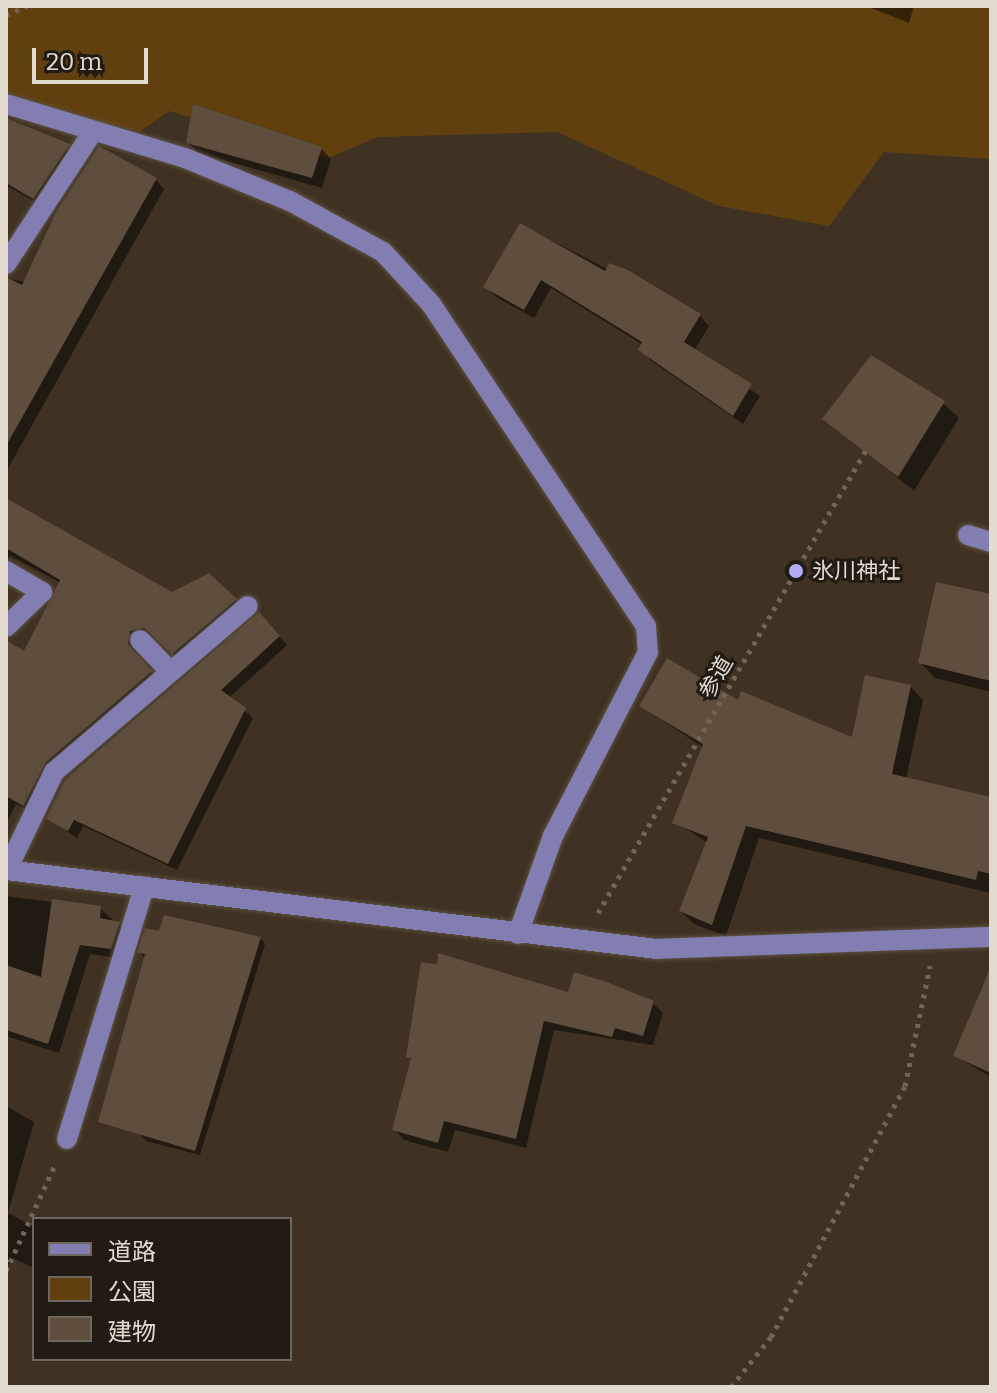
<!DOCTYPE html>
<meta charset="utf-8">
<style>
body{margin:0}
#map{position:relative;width:997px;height:1393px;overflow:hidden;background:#3f3222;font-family:Bitter,"Noto Sans JP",serif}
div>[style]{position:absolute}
.green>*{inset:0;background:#614010}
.shadow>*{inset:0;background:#0007}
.building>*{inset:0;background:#5d4e3d}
.path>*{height:5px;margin-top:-2.5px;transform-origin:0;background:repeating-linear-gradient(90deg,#716557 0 4px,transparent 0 10px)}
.roads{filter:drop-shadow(0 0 2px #5c5041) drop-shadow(0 0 2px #5c5041)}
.minor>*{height:20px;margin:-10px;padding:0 10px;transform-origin:10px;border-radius:10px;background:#827eb1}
.dots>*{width:22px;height:22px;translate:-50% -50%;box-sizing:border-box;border:4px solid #211b14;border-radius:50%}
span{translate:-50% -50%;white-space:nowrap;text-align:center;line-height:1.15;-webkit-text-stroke:6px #211b14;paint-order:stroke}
.poi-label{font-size:22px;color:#e2d9cf}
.left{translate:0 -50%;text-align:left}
.street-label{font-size:22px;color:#e2d9cf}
.frame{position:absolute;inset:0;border:8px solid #e2d9cf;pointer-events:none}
.legend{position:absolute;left:32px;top:1217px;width:260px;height:144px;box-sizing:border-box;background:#211b14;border:2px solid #6e675f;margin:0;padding:10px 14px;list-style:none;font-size:24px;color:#e2d9cf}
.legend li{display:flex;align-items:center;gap:16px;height:40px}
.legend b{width:40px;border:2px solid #6e675f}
.scale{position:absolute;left:32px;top:48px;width:116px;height:36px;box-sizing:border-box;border:4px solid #e2d9cf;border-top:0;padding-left:10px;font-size:24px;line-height:28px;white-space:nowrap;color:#e2d9cf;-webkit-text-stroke:6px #211b14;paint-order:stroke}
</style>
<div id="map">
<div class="green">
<i style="clip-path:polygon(6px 6px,991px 6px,991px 159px,884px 152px,829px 226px,719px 206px,557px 132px,378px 137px,328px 158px,169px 111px,139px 132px,6px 100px)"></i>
</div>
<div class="shadow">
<i style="clip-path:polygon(866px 6px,914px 6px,909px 23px)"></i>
<i style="clip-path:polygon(6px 120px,77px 154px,43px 206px,9px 187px,6px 193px)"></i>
<i style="clip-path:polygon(188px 143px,321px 148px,331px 159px,322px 188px,199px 153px)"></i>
<i style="clip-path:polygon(156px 180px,164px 189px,6px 472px,6px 278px,25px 282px)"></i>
<i style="clip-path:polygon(521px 225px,700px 316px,709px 326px,694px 351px,760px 396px,743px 424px,650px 360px,643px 345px,551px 288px,534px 318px,496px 297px,486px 287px)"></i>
<i style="clip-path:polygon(943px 403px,959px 418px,914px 491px,824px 418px)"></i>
<i style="clip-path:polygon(6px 502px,172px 594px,209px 575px,244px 609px,182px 662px,155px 636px,140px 639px,136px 655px,159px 681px,54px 771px,33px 813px,16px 804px,6px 824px,6px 650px,13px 643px,25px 654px,61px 583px,10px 556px,6px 563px)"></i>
<i style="clip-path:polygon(991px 597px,991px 692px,935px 678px,920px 662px)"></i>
<i style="clip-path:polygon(267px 623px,287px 645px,229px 698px,253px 718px,177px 870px,83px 826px,77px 838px,48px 818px)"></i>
<i style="clip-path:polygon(910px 686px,923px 700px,906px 779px,991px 799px,991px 893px,759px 838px,726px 936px,694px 924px,681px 911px,708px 843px,675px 822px,704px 748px,641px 706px,739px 703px,853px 740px)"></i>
<i style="clip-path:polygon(6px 896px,100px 908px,129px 935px,122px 959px,90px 954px,59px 1053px,6px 1036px)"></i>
<i style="clip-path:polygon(260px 938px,265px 944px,200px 1155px,146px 1141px,141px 1135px,153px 1096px,146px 959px,140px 953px)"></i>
<i style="clip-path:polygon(440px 955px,570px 995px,653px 1003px,663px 1013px,653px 1045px,554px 1030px,526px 1148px,455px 1130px,448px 1152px,404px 1140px,394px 1129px,413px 1061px,408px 1056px)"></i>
<i style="clip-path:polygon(984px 981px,991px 984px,991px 1077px,955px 1056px)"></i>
<i style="clip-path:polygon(6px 1106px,34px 1122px,8px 1213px,34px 1227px,34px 1268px,12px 1258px,6px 1271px)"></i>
</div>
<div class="building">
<i style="clip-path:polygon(193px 104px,322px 147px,312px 178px,186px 143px)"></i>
<i style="clip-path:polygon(6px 118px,70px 144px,33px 199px,6px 183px)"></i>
<i style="clip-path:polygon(99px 146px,157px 178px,6px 446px,6px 277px,22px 285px,56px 212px)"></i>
<i style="clip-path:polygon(520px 223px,605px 271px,609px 263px,628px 270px,701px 314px,684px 342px,752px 384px,733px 416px,638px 350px,642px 342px,541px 280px,524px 310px,483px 287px)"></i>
<i style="clip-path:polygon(871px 355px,945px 401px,898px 477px,822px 419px)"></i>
<i style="clip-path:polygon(6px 498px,172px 592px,209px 573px,237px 599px,172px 654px,144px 628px,130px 631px,128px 644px,152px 671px,46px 762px,23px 806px,6px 796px,6px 640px,24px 651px,60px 580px,6px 548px)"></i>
<i style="clip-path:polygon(936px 582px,991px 594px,991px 681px,918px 663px)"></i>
<i style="clip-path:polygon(259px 612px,280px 636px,221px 690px,246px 708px,168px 864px,74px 820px,68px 831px,46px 819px,65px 780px)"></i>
<i style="clip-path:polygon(667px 658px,738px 700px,741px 691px,852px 737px,865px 675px,911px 685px,892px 774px,991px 797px,991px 874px,978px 871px,976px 880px,746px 826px,712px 925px,679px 911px,708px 837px,672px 823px,703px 744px,639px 706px)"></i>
<i style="clip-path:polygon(52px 899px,101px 906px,100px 918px,120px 922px,111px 949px,80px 945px,48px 1044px,6px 1030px,6px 965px,41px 977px)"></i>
<i style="clip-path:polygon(164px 915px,261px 937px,195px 1151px,98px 1122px,145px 954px,137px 953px,145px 928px,159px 931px)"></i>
<i style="clip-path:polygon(438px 953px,568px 992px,574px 972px,604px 981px,654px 1001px,643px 1036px,615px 1028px,612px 1037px,544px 1021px,516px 1139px,444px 1121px,438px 1143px,392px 1130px,411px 1058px,406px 1057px,421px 962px,437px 964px)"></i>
<i style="clip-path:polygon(991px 966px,991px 1073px,953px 1056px)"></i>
</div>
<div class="path">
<i style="left:6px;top:15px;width:23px;rotate:-23deg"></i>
<i style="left:598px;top:913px;width:535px;rotate:-59.94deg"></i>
<i style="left:6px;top:1271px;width:117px;rotate:-65.2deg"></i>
<i style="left:731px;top:1387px;width:64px;rotate:-51.3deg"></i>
<i style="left:771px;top:1337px;width:285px;rotate:-61.9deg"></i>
<i style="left:905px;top:1086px;width:123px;rotate:-78.2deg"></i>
</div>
<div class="roads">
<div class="minor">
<i style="left:6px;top:104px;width:187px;rotate:16.8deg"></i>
<i style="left:185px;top:158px;width:113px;rotate:22.3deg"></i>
<i style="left:290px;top:201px;width:106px;rotate:28.7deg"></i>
<i style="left:383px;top:252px;width:71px;rotate:47.3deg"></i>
<i style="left:431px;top:304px;width:387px;rotate:56.3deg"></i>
<i style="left:646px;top:626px;width:26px;rotate:86deg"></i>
<i style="left:648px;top:652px;width:207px;rotate:117.3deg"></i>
<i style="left:553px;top:836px;width:104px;rotate:109.7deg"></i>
<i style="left:6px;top:264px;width:157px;rotate:-56.7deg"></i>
<i style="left:968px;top:535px;width:24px;rotate:17deg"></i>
<i style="left:6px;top:571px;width:42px;rotate:30.3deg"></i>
<i style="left:42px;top:592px;width:50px;rotate:135.8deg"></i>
<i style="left:140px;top:640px;width:40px;rotate:46deg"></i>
<i style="left:6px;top:870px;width:656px;rotate:6.92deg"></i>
<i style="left:657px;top:949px;width:334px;rotate:-2.1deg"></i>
<i style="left:7px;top:870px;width:109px;rotate:-64.4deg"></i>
<i style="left:54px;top:772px;width:255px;rotate:-40.6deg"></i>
<i style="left:67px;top:1139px;width:264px;rotate:-73deg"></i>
</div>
</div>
<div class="dots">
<i style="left:796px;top:571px;background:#b3adf9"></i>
</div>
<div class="poi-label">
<span class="left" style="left:812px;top:571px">氷川神社</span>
</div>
<div class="street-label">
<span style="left:716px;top:677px;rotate:-60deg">参道</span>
</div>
<div class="frame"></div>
<ul class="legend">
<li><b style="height:10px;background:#827eb1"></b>道路</li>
<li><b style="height:22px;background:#614010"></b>公園</li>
<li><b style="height:22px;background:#5d4e3d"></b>建物</li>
</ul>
<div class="scale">20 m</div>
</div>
